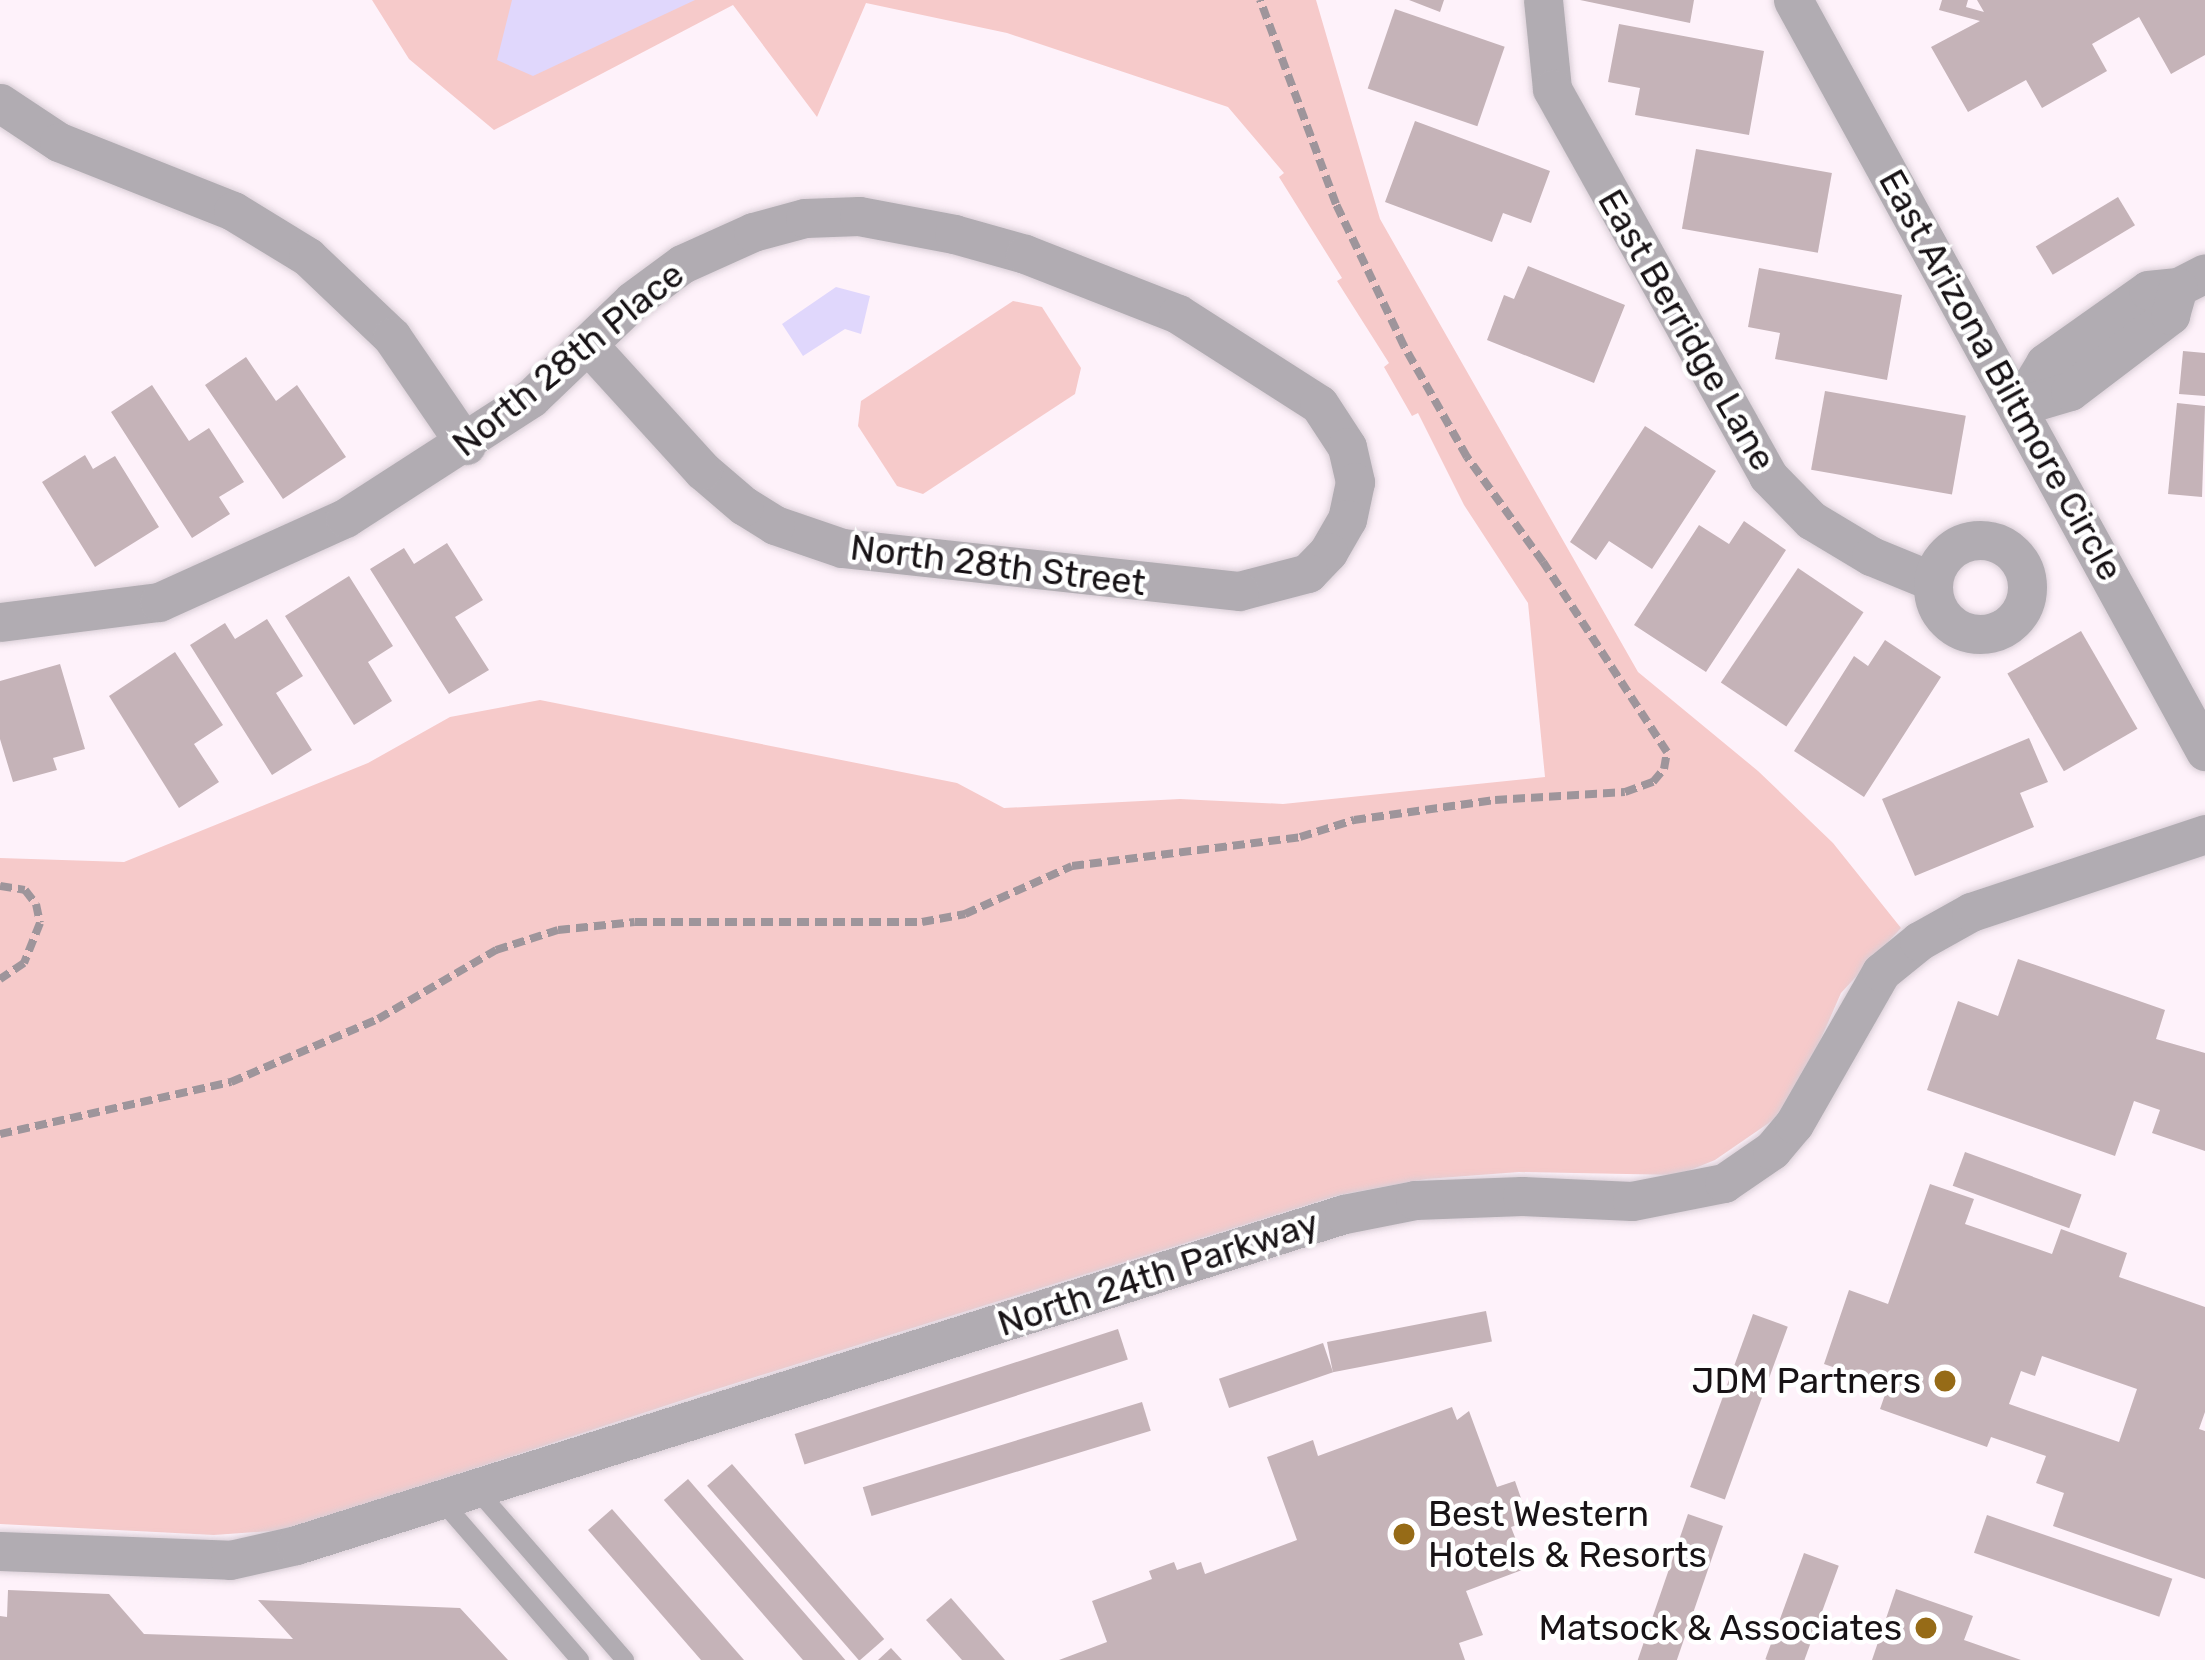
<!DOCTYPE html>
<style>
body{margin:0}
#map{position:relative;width:2205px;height:1660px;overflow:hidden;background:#fef2fa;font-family:Rubik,sans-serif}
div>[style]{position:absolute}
.green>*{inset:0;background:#f6caca}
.water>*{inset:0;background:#e0d7fc}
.building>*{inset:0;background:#c5b3b8;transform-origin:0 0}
.path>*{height:8px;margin-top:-4px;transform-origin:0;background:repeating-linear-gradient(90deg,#9e959b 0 12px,transparent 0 18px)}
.roads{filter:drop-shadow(0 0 3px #d9ced6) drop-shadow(0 0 3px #d9ced6)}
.service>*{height:18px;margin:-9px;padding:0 9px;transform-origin:9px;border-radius:9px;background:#b1acb2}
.minor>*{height:39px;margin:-19.5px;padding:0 19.5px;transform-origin:19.5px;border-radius:19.5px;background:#b1acb2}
.minor>.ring{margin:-19.5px;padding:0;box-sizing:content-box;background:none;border:39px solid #b1acb2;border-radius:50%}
.dots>*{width:33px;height:33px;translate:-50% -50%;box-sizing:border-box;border:6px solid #fff;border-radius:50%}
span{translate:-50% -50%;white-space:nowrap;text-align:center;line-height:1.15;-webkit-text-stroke:9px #fff;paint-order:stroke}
.street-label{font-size:36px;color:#181316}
.poi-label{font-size:36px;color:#181316}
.right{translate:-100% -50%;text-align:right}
.left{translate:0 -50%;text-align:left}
</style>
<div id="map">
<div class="green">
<i style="clip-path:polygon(372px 0,1316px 0,1380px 219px,1638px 672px,1758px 771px,1833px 843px,1901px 928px,1841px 993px,1801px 1084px,1779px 1116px,1715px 1160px,1678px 1175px,1519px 1172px,1426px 1179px,1339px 1195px,701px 1394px,287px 1530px,214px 1535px,0 1524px,0 858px,124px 862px,368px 763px,450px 717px,540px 700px,957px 783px,1004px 808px,1180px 799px,1283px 804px,1545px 777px,1528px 603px,1464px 505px,1418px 413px,1412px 416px,1384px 367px,1389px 363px,1337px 281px,1342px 278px,1279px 177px,1284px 173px,1228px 107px,1007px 33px,866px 3px,817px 117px,733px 5px,494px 130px,409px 59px)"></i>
<i style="clip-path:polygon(1013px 301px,1042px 307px,1081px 368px,1075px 394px,923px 494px,897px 486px,858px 426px,861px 401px)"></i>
</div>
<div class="water">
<i style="clip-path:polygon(512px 0,695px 0,533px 76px,497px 60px)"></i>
<i style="clip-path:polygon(836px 287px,870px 296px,861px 334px,845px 329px,803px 356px,782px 324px)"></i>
</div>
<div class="building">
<i style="clip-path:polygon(1409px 0,1444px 0,1440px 12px)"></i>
<i style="clip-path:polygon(1580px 0,1694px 0,1690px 23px)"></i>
<i style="clip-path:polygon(1942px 0,1968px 0,1966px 7px,1984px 12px,1977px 0,2205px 0,2205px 55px,2171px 74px,2139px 17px,2092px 44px,2107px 71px,2042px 108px,2026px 80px,1968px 112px,1931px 47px,1980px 21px,1939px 10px)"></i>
<i style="left:1395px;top:9px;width:116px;height:84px;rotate:19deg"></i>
<i style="clip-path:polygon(1619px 24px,1764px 51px,1749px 135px,1635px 115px,1640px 88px,1608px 82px)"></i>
<i style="clip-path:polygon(1415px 121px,1550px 171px,1531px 223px,1503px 213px,1492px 242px,1385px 202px)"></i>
<i style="left:1696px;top:149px;width:138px;height:81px;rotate:10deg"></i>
<i style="left:2118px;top:197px;width:33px;height:96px;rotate:59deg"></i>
<i style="clip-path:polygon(1528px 266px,1625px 305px,1594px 383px,1487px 340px,1504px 295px,1514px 299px)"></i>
<i style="clip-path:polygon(1759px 268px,1902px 295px,1887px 380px,1775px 359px,1780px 333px,1748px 327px)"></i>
<i style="clip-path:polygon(2183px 351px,2205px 353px,2205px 396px,2179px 394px)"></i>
<i style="clip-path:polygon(246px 357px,276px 401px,297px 385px,346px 457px,283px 499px,205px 385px)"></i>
<i style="clip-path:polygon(152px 385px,189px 441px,209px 428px,244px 482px,219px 497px,230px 514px,192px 538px,111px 412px)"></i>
<i style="left:1825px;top:391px;width:143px;height:80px;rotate:10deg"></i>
<i style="clip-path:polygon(2177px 403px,2205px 406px,2202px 497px,2168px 494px)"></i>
<i style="clip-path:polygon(1645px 426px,1716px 471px,1652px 569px,1609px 541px,1596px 560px,1570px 542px)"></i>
<i style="clip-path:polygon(85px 455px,93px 469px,115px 456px,159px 527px,95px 567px,42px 482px)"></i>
<i style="clip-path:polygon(1744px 521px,1786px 550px,1706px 672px,1634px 625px,1699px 525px,1729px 544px)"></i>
<i style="clip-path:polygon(447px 543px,483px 600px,455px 617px,489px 670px,449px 694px,370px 569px,404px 548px,414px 564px)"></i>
<i style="left:1798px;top:568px;width:79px;height:138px;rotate:34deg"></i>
<i style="clip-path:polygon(349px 576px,393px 646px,368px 662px,392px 701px,354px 725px,285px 616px)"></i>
<i style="clip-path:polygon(267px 619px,303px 676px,276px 693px,312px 750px,272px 775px,190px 645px,225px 623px,235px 639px)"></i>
<i style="left:2081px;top:631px;width:113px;height:85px;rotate:60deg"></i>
<i style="clip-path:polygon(1885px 640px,1941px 677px,1864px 797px,1794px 751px,1854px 656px,1868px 666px)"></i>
<i style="clip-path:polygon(175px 652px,223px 725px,194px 744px,219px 782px,179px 808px,109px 696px)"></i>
<i style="clip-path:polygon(60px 664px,85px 749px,53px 758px,57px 770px,13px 782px,0 739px,0 681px)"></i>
<i style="clip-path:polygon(2029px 738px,2048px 782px,2020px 793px,2034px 827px,1915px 876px,1882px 799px)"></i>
<i style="clip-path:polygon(2018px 959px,2165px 1010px,2156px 1039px,2205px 1053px,2205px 1151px,2152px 1133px,2160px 1110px,2134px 1101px,2115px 1156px,1927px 1090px,1958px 1001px,1998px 1016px)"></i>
<i style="left:1965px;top:1152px;width:124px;height:36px;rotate:20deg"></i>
<i style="clip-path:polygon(evenodd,1930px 1184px,1974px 1199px,1965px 1224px,2052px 1254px,2061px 1229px,2127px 1253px,2119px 1277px,2205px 1307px,2205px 1412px,2199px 1429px,2205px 1431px,2205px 1579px,2053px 1526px,2064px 1493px,2036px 1483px,2046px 1456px,1991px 1437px,1987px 1447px,1880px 1409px,1888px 1386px,1824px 1364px,1849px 1290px,1888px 1304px,1930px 1184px,2042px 1356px,2137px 1389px,2119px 1442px,2009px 1404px,2021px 1371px,2035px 1376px,2042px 1356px)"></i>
<i style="left:1486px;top:1311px;width:31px;height:162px;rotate:79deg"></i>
<i style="left:1753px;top:1314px;width:37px;height:184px;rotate:20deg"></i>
<i style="left:1118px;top:1329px;width:32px;height:340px;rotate:72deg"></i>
<i style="left:1323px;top:1343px;width:31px;height:110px;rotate:71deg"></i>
<i style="left:1142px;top:1402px;width:30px;height:292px;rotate:73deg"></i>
<i style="clip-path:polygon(1452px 1407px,1457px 1420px,1469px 1411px,1497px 1487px,1515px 1481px,1529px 1521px,1511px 1527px,1527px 1568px,1466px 1591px,1483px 1635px,1459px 1643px,1465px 1660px,1059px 1660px,1107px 1642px,1092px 1601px,1152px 1579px,1149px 1571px,1174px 1562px,1177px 1570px,1201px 1562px,1205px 1574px,1297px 1540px,1267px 1457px,1313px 1440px,1318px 1456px)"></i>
<i style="left:732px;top:1464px;width:232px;height:33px;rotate:49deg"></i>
<i style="left:688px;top:1479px;width:241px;height:32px;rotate:49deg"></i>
<i style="clip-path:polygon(612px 1509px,744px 1660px,701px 1660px,588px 1530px)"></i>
<i style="left:1688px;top:1514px;width:37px;height:155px;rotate:19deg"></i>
<i style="left:1987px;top:1515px;width:196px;height:40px;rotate:19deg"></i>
<i style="left:1804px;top:1553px;width:37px;height:113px;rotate:20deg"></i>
<i style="clip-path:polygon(1896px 1589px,1973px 1616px,1964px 1640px,2021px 1660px,1872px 1660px)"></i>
<i style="clip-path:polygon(8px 1590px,109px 1594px,144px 1634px,293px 1639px,258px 1600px,460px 1608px,508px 1660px,0 1660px,0 1616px,7px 1617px)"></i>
<i style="clip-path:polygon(951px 1598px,1005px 1660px,962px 1660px,926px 1620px)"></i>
<i style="clip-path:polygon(891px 1648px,902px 1660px,878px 1660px)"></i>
</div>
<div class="path">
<i style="left:0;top:886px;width:25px;rotate:9deg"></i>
<i style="left:25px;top:890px;width:18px;rotate:52deg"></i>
<i style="left:36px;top:904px;width:19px;rotate:78deg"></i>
<i style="left:40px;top:923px;width:43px;rotate:111.8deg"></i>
<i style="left:24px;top:963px;width:29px;rotate:146deg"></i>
<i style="left:0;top:1134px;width:237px;rotate:-12.7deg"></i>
<i style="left:231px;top:1082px;width:160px;rotate:-23.2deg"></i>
<i style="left:378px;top:1019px;width:137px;rotate:-30.3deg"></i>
<i style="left:496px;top:950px;width:65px;rotate:-17.9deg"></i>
<i style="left:558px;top:930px;width:77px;rotate:-5.9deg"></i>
<i style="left:635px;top:922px;width:287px"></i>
<i style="left:922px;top:922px;width:44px;rotate:-10.5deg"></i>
<i style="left:965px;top:914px;width:117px;rotate:-24.2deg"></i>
<i style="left:1072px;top:866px;width:230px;rotate:-7.2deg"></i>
<i style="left:1300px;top:837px;width:57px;rotate:-17.5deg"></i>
<i style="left:1354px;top:820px;width:142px;rotate:-8.1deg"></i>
<i style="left:1495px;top:800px;width:130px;rotate:-3.5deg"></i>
<i style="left:1625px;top:792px;width:30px;rotate:-20deg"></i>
<i style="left:1653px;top:782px;width:17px;rotate:-50deg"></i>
<i style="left:1664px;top:769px;width:17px;rotate:-80deg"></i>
<i style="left:1667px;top:752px;width:227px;rotate:-123.1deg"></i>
<i style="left:1543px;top:562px;width:130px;rotate:-125.9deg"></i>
<i style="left:1467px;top:457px;width:128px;rotate:-119.6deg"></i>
<i style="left:1404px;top:346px;width:157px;rotate:-115.6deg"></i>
<i style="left:1336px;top:204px;width:218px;rotate:-110.4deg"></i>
</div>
<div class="roads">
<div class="service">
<i style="left:476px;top:1489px;width:227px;rotate:48.9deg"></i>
<i style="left:441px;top:1500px;width:212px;rotate:49deg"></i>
</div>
<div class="minor">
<i style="left:1543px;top:0;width:89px;rotate:84.2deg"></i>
<i style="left:1552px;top:89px;width:443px;rotate:60.8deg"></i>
<i style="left:1768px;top:476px;width:62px;rotate:45.7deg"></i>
<i style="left:1811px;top:520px;width:70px;rotate:31deg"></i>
<i style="left:1871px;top:556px;width:66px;rotate:22.3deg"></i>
<i style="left:1793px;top:0;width:857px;rotate:61.25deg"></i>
<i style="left:0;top:103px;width:71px;rotate:33.5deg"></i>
<i style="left:59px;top:142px;width:187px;rotate:21.6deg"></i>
<i style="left:233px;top:211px;width:88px;rotate:31.5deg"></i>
<i style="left:308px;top:257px;width:116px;rotate:43.6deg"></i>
<i style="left:392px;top:337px;width:131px;rotate:55.6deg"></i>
<i style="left:2019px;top:406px;width:50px;rotate:-58.8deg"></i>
<i style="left:2045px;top:363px;width:126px;rotate:-35.3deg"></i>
<i style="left:2148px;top:290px;width:30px;rotate:-6deg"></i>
<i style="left:2178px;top:287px;width:30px;rotate:-27deg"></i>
<i style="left:2019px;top:406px;width:53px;rotate:-16.4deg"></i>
<i style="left:2070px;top:391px;width:126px;rotate:-37.2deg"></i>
<i style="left:2170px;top:315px;width:29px;rotate:-74deg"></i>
<i class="ring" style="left:1933px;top:540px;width:55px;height:55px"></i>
<i style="left:0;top:622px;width:160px;rotate:-7.2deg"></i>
<i style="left:159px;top:602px;width:204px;rotate:-24.3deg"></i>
<i style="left:345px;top:518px;width:221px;rotate:-32.8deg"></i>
<i style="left:531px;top:398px;width:140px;rotate:-43.8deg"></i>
<i style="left:632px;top:301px;width:62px;rotate:-36.5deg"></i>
<i style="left:682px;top:264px;width:78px;rotate:-24.3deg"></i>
<i style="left:753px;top:232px;width:54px;rotate:-15.1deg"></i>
<i style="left:805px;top:218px;width:54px;rotate:-2.1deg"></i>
<i style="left:859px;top:216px;width:97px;rotate:10.7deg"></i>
<i style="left:954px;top:234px;width:74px;rotate:15.7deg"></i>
<i style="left:1025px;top:254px;width:164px;rotate:21.4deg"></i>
<i style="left:1178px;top:314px;width:167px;rotate:32.6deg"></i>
<i style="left:1319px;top:404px;width:51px;rotate:56.9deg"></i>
<i style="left:1347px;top:447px;width:36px;rotate:77deg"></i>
<i style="left:1355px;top:482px;width:38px;rotate:102deg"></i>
<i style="left:1347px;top:519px;width:38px;rotate:120deg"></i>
<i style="left:1328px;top:552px;width:29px;rotate:134deg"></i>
<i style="left:1308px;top:573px;width:71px;rotate:165.4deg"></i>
<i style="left:1239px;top:591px;width:399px;rotate:-173.8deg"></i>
<i style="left:842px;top:548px;width:71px;rotate:-161.1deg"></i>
<i style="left:775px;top:525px;width:36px;rotate:-148deg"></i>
<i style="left:744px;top:506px;width:55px;rotate:-139.4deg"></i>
<i style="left:702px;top:470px;width:168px;rotate:-132.3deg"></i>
<i style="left:0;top:1551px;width:230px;rotate:2.2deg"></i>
<i style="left:230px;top:1560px;width:68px;rotate:-12.8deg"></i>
<i style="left:296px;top:1545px;width:1099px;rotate:-17.53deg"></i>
<i style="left:1344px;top:1214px;width:72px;rotate:-11.2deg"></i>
<i style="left:1415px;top:1200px;width:107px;rotate:-2.1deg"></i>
<i style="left:1522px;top:1196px;width:110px;rotate:2.6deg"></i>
<i style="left:1632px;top:1201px;width:94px;rotate:-11.1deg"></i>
<i style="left:1724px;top:1183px;width:58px;rotate:-34.5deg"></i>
<i style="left:1772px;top:1150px;width:34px;rotate:-50deg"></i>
<i style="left:1794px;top:1124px;width:175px;rotate:-60.2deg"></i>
<i style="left:1881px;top:972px;width:49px;rotate:-39.2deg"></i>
<i style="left:1919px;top:941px;width:60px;rotate:-29.1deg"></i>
<i style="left:1971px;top:912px;width:247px;rotate:-18.4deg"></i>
</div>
</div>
<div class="dots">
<i style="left:1945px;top:1381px;background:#966b17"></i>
<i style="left:1404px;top:1534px;background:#966b17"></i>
<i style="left:1926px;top:1628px;background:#966b17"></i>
</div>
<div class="street-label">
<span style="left:1687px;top:330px;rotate:60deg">East Berridge Lane</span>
<span style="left:568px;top:359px;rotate:-39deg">North 28th Place</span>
<span style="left:2001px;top:375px;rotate:61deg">East Arizona Biltmore Circle</span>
<span style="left:998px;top:565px;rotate:7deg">North 28th Street</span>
<span style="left:1158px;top:1273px;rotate:-18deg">North 24th Parkway</span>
</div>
<div class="poi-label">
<span class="right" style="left:1921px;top:1381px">JDM Partners</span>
<span class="left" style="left:1428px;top:1534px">Best Western<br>Hotels &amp; Resorts</span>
<span class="right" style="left:1902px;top:1628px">Matsock &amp; Associates</span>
</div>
</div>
